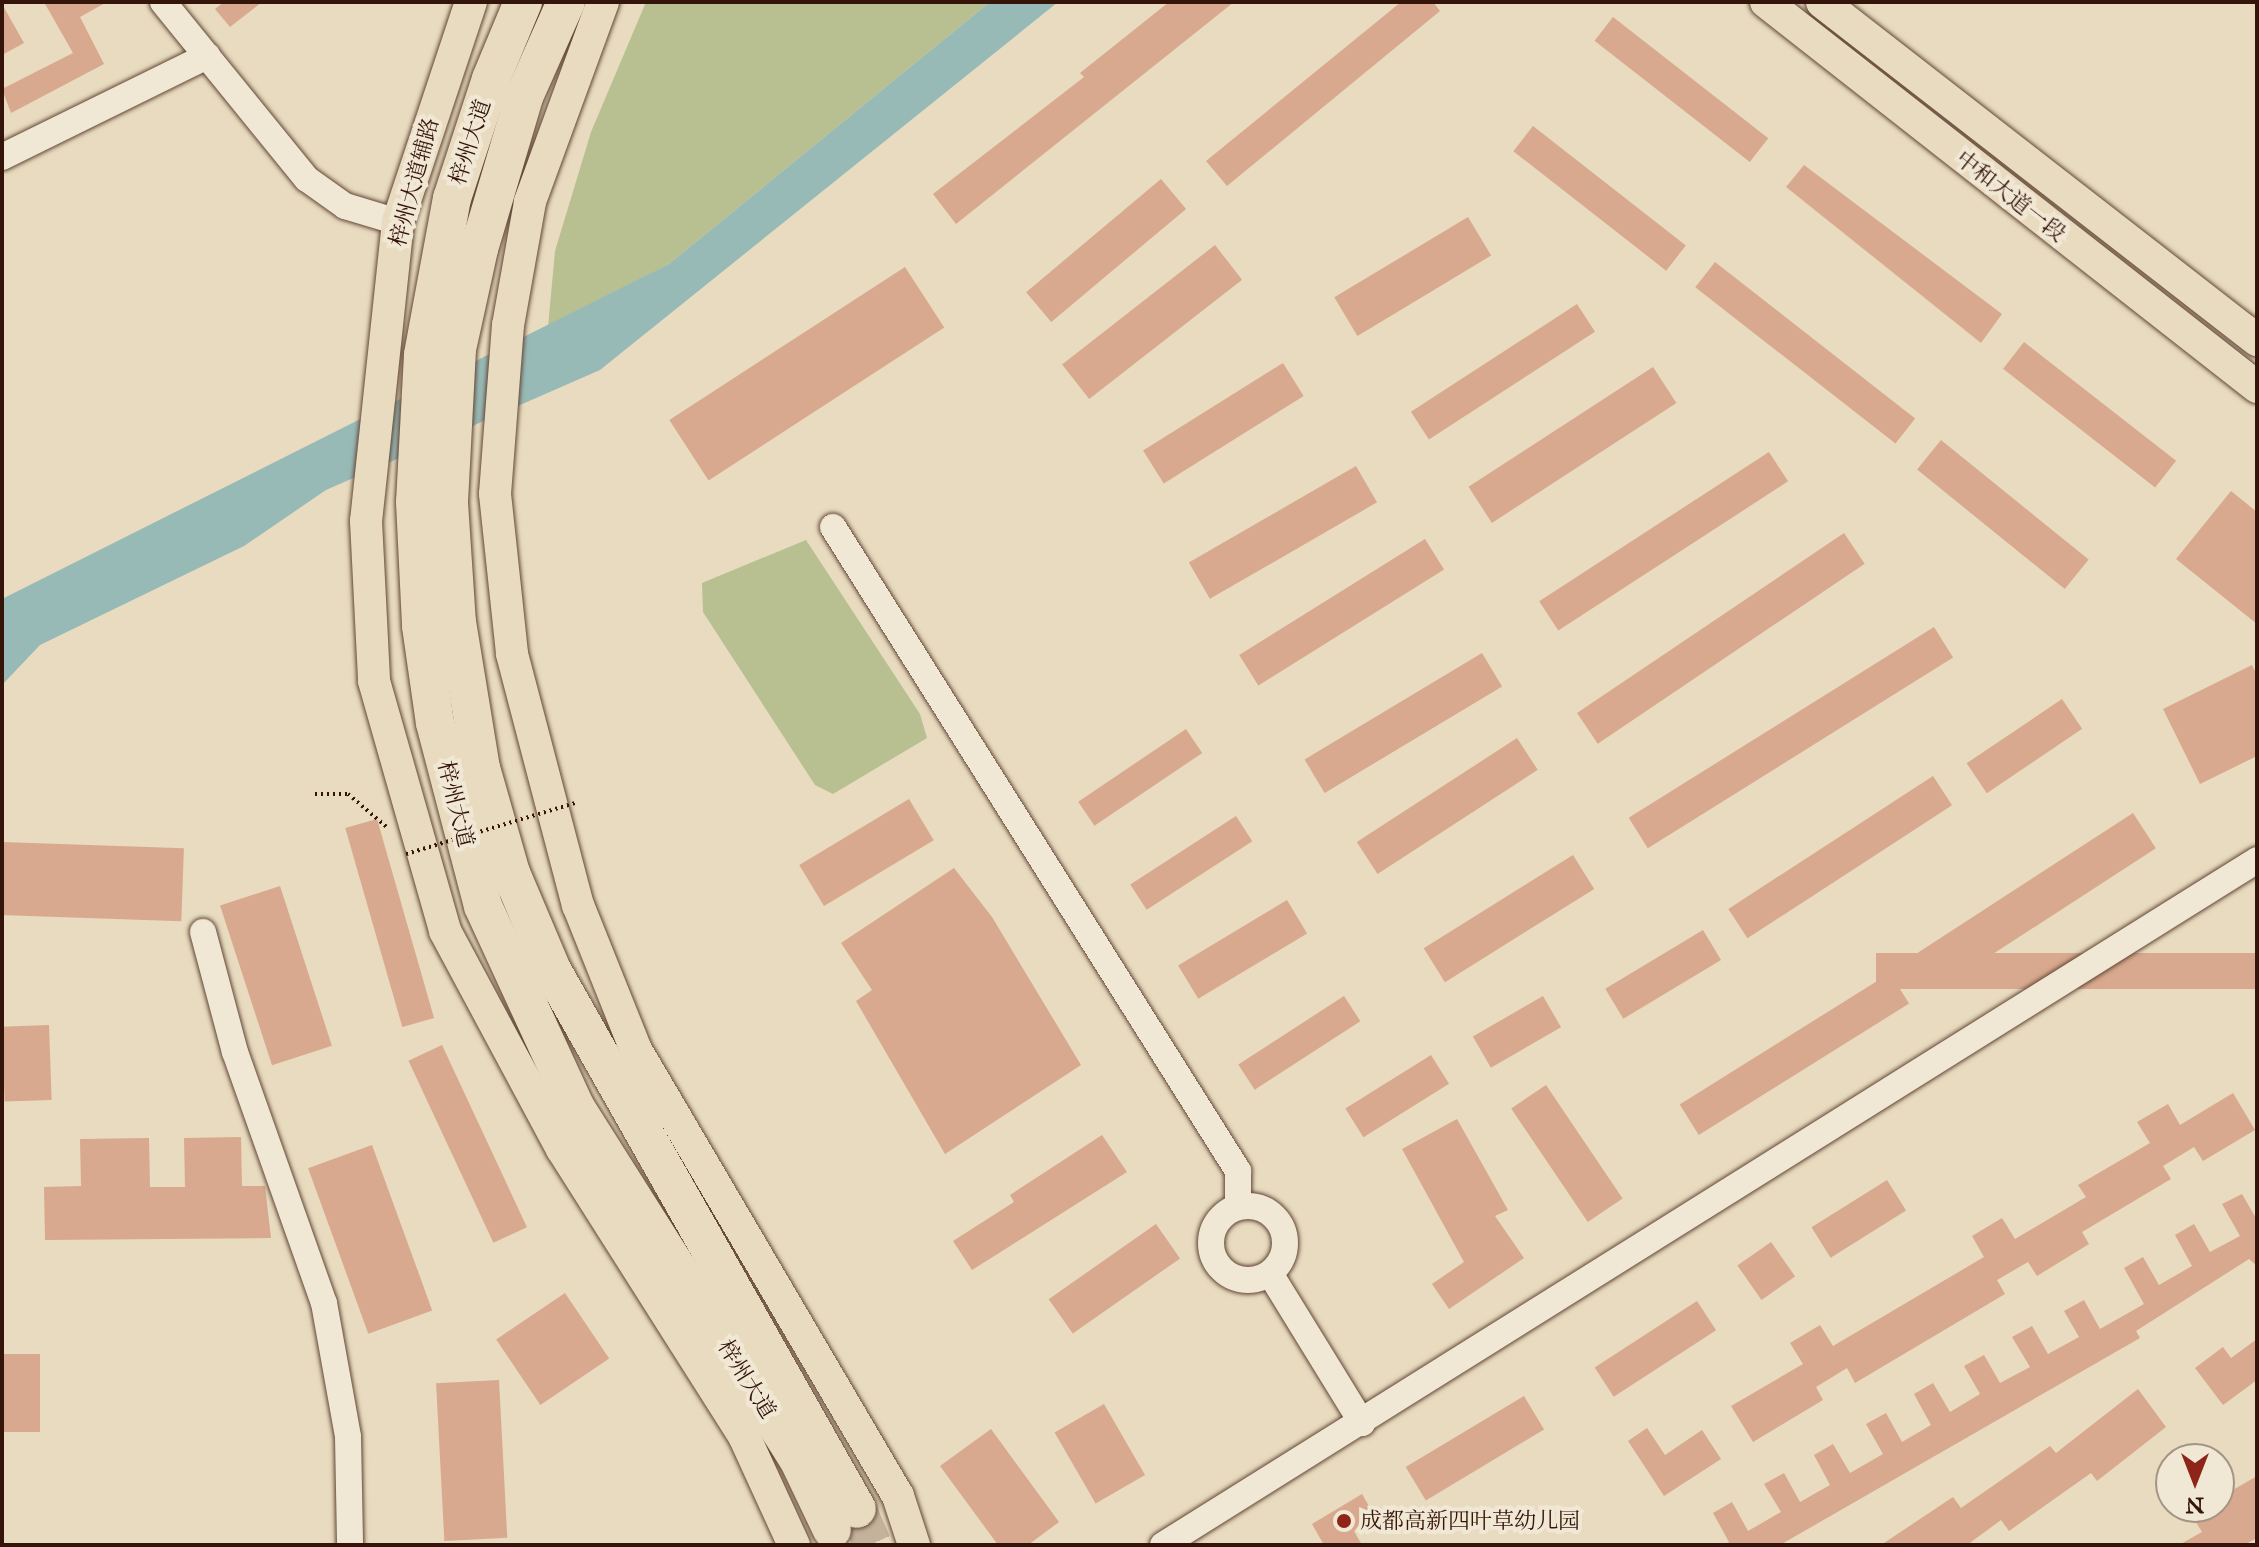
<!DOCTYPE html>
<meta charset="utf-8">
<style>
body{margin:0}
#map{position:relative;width:2259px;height:1547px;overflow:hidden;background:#e8dbbf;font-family:"IM FELL Great Primer","Noto Serif SC",serif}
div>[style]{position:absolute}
.green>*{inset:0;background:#b8c091}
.water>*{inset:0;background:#98bab7}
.building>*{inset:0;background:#d8a98e;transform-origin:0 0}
.highway-tunnel>*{height:38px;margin-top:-19px;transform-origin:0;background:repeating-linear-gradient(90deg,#c4b39b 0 38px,transparent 0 57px)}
.path>*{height:4px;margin-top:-2px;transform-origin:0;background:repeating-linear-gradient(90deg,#351509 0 2px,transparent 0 6px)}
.roads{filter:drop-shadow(0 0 2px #624636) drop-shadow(0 0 2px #624636)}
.minor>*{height:26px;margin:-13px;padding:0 13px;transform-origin:13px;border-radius:13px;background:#f0e8d5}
.minor>.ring{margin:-13px;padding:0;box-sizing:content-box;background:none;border:26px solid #f0e8d5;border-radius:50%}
.major>*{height:32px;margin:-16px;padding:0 16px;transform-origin:16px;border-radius:16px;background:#e8dbbf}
.highway>*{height:38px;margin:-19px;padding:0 19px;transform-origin:19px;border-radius:19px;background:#e8dbbf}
.path-bridge>*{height:4px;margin-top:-2px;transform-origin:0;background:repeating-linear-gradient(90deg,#351509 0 2px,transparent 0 6px)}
.dots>*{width:22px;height:22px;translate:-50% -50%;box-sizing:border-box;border:4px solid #f0e8d5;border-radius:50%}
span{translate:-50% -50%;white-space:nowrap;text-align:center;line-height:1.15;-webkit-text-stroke:8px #f0e8d5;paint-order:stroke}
.street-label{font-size:22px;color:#351509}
.poi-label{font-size:22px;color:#351509}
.left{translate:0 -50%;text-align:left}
.frame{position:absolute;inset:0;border:4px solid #351509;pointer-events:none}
.north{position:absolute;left:2155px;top:1443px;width:80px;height:80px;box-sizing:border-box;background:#f0e8d5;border:2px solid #a59483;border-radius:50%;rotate:180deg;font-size:22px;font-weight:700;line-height:32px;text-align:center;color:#351509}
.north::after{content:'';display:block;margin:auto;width:28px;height:36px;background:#8f2418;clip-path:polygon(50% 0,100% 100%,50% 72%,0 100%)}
</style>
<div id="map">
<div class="green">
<i style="clip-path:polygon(646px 2px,990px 2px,669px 264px,548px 327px,555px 251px,591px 132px)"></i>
<i style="clip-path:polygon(806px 540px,920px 714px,927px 738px,833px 794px,815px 785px,703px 612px,702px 583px)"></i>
</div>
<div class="water">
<i style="clip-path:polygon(990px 2px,1058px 2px,600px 370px,326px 490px,244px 546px,40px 645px,2px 685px,2px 599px,669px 264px)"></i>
</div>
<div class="building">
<i style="clip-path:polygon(44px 2px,107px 2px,80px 17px,104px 64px,11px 113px,2px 89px,73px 53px)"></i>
<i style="clip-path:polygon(224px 2px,262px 2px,230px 27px,215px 9px)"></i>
<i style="clip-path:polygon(1169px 2px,1234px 2px,956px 224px,933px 194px,1084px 77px,1080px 73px)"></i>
<i style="clip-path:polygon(1401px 2px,1433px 2px,1440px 11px,1227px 186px,1206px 161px)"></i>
<i style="clip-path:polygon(2px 4px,24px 43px,2px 55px)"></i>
<i style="left:1613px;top:17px;width:197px;height:30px;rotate:38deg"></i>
<i style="left:1533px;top:126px;width:194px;height:32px;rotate:38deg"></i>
<i style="clip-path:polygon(1804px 165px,2002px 314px,1981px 343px,1786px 187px)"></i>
<i style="left:1161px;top:179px;width:39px;height:176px;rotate:50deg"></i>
<i style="left:1468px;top:217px;width:45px;height:156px;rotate:59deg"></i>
<i style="left:1215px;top:245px;width:44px;height:194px;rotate:52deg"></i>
<i style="left:1715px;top:262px;width:254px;height:32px;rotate:38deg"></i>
<i style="left:905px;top:267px;width:72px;height:281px;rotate:57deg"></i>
<i style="left:1577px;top:304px;width:33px;height:198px;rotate:57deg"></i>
<i style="left:2024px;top:342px;width:193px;height:34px;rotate:38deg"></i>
<i style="left:1283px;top:363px;width:39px;height:165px;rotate:58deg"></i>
<i style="left:1653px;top:367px;width:43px;height:220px;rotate:57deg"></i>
<i style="left:1941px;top:440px;width:190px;height:38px;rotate:39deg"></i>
<i style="left:1769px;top:452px;width:35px;height:274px;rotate:57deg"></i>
<i style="left:1356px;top:466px;width:42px;height:193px;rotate:60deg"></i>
<i style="clip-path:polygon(2231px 491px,2257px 512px,2257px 624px,2176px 559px)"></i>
<i style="left:1844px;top:533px;width:37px;height:322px;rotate:56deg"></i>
<i style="left:1425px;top:539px;width:36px;height:219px;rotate:58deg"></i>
<i style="left:1934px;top:627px;width:36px;height:360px;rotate:58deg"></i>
<i style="left:1482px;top:653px;width:39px;height:207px;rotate:59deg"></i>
<i style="clip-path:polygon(2252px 665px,2257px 675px,2257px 756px,2200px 784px,2163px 709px)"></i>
<i style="left:2062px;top:699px;width:36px;height:115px;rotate:56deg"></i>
<i style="left:1186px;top:729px;width:29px;height:130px;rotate:56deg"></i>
<i style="left:1517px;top:738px;width:38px;height:191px;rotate:57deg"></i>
<i style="left:1933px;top:776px;width:35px;height:244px;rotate:57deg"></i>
<i style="left:909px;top:799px;width:48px;height:128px;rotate:59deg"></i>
<i style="left:2133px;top:813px;width:42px;height:257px;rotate:57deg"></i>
<i style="left:1236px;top:816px;width:30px;height:126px;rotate:57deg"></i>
<i style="left:377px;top:819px;width:207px;height:33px;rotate:74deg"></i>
<i style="left:2px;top:842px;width:182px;height:73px;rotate:2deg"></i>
<i style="left:1573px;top:855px;width:40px;height:176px;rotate:58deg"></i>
<i style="clip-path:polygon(954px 868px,992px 917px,1081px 1065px,945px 1154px,856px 1001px,872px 990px,841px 943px)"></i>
<i style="left:280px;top:886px;width:168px;height:63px;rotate:72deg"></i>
<i style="left:1287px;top:900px;width:39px;height:127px;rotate:59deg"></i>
<i style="left:1703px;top:930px;width:35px;height:114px;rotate:59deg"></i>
<i style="left:2257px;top:953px;width:36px;height:381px;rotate:90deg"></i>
<i style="left:1890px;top:973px;width:36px;height:248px;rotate:58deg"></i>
<i style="left:1344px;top:996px;width:30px;height:126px;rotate:57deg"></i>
<i style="left:1543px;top:996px;width:36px;height:81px;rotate:60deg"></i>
<i style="left:49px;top:1025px;width:75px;height:47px;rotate:88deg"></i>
<i style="left:442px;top:1045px;width:201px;height:37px;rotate:65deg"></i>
<i style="left:1431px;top:1055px;width:34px;height:101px;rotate:58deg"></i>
<i style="left:1546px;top:1085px;width:137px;height:42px;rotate:56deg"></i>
<i style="clip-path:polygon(2233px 1093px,2255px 1130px,2203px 1161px,2194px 1147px,2163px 1166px,2171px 1179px,2082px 1232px,2089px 1244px,2037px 1276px,2028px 1262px,1997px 1280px,2005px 1294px,1855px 1383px,1847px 1368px,1816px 1387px,1823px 1400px,1753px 1442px,1731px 1406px,1803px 1364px,1790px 1343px,1820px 1325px,1833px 1346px,1984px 1257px,1972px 1236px,2002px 1218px,2015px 1239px,2086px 1197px,2078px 1185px,2150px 1143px,2137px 1122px,2168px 1104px,2180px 1125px)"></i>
<i style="clip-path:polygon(1457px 1119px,1508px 1210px,1495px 1216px,1524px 1258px,1449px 1309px,1432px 1284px,1464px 1262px,1402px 1149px)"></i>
<i style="clip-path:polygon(1102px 1135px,1127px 1172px,972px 1270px,953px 1241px,1014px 1202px,1010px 1195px)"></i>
<i style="clip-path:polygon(241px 1137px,242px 1186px,265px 1186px,271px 1238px,45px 1240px,44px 1187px,81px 1186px,80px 1139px,149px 1138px,150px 1187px,185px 1187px,184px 1138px)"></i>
<i style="left:372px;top:1145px;width:176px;height:68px;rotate:70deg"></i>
<i style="left:1887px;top:1180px;width:36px;height:89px;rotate:58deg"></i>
<i style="clip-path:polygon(2242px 1194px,2257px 1220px,2257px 1266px,2249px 1259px,2136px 1331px,2140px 1338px,1780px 1545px,1724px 1545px,1729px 1542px,1713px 1513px,1732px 1502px,1748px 1531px,1781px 1512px,1764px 1484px,1784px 1473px,1800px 1502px,1830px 1485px,1814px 1455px,1833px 1444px,1850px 1473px,1883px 1454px,1866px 1424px,1886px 1413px,1902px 1442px,1931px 1425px,1914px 1394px,1933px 1383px,1950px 1412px,1980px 1394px,1964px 1366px,1984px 1355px,2000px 1383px,2030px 1367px,2012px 1337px,2032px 1326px,2048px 1354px,2079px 1337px,2064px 1311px,2084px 1300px,2100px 1329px,2144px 1304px,2124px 1268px,2143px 1257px,2159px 1285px,2192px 1266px,2175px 1235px,2194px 1224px,2210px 1252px,2240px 1236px,2222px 1204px)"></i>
<i style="left:1156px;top:1224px;width:42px;height:131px;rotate:55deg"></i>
<i style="left:1771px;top:1242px;width:42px;height:41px;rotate:55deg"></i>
<i style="left:565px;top:1293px;width:79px;height:83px;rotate:56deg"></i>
<i style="left:1697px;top:1301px;width:35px;height:122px;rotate:57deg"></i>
<i style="clip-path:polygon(2257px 1339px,2257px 1380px,2223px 1405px,2195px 1368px,2223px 1347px,2231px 1358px)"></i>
<i style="left:2px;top:1354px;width:38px;height:78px"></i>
<i style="left:499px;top:1380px;width:158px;height:63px;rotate:87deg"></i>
<i style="clip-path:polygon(2138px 1389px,2166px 1427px,2097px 1481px,2091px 1473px,2009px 1531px,2001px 1520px,1967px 1545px,1881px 1545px,1953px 1497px,1961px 1508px,2050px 1446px,2056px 1453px)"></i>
<i style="left:1524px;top:1396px;width:39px;height:138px;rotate:59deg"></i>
<i style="left:1104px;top:1404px;width:82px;height:57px;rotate:60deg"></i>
<i style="clip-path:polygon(1647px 1428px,1665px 1455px,1702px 1430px,1721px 1459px,1664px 1496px,1628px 1441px)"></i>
<i style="clip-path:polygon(991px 1429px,1059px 1522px,1028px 1545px,998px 1545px,940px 1466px)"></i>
<i style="clip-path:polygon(2257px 1476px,2257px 1538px,2244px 1545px,2179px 1545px,2202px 1532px,2191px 1514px,2219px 1507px,2219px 1498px)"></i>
<i style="clip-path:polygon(1362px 1494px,1376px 1518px,1354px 1531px,1362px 1545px,1324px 1545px,1312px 1524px)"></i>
</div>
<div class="highway-tunnel">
<i style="left:857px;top:1509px;width:39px;rotate:66deg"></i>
</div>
<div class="path">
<i style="left:315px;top:794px;width:33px"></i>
<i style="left:348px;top:794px;width:52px;rotate:40.4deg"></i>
</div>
<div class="roads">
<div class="minor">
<i style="left:163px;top:2px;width:228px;rotate:50.9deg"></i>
<i style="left:307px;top:179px;width:47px;rotate:35.4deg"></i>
<i style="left:345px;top:206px;width:55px;rotate:16.8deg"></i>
<i style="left:2px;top:157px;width:229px;rotate:-26.2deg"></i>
<i style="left:833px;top:527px;width:761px;rotate:57.83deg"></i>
<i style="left:1238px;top:1171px;width:35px;rotate:90deg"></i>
<i style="left:203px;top:932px;width:124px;rotate:75.1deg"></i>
<i style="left:235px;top:1052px;width:266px;rotate:70.5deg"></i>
<i style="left:324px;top:1303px;width:136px;rotate:79.8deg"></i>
<i style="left:348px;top:1437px;width:108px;rotate:88.9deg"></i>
<i class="ring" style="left:1211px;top:1206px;width:48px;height:48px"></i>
<i style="left:1271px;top:1275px;width:174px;rotate:58.4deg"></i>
<i style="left:1163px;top:1545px;width:1291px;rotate:-32.05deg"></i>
</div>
<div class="major">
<i style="left:471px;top:2px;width:232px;rotate:108.4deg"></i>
<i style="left:398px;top:222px;width:301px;rotate:96.1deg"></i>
<i style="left:366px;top:521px;width:160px;rotate:87.1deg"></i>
<i style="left:374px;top:681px;width:260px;rotate:74.1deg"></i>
<i style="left:445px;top:931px;width:247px;rotate:61.8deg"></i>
<i style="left:562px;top:1149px;width:340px;rotate:57.6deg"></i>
<i style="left:744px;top:1436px;width:120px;rotate:65.4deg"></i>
<i style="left:603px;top:2px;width:213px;rotate:110.1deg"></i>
<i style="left:530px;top:202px;width:125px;rotate:100.1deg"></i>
<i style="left:508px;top:325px;width:169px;rotate:94.4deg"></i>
<i style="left:495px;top:494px;width:161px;rotate:83.9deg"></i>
<i style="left:512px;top:654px;width:260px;rotate:75.3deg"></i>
<i style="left:578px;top:905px;width:156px;rotate:68.2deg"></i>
<i style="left:636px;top:1050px;width:517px;rotate:59.57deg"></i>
<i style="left:898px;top:1496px;width:52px;rotate:71.9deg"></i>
<i style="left:1766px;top:2px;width:624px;rotate:38.1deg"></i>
<i style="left:1822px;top:2px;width:551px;rotate:37.85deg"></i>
</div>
<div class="highway">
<i style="left:523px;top:2px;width:83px;rotate:112.6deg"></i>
<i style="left:491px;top:79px;width:125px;rotate:108.1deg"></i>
<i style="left:452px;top:198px;width:160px;rotate:100.5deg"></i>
<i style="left:423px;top:355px;width:147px;rotate:93.1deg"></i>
<i style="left:415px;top:502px;width:124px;rotate:87.2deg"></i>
<i style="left:421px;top:626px;width:98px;rotate:81.8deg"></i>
<i style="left:435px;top:723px;width:189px;rotate:75.3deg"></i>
<i style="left:483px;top:906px;width:222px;rotate:65.3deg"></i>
<i style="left:576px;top:1108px;width:420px;rotate:57.7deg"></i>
<i style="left:800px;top:1463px;width:74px;rotate:64.5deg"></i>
<i style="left:566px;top:2px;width:104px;rotate:113.9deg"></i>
<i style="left:524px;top:97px;width:159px;rotate:106.5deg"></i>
<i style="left:479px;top:249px;width:102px;rotate:102.4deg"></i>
<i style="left:457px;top:349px;width:154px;rotate:93deg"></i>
<i style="left:449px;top:503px;width:119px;rotate:86.2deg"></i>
<i style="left:457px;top:622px;width:148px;rotate:80.7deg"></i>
<i style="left:481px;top:768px;width:109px;rotate:74.1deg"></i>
<i style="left:511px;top:873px;width:105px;rotate:67.1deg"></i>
<i style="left:552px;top:970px;width:619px;rotate:60.5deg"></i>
</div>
</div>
<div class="path-bridge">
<i style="left:406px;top:854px;width:177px;rotate:-16.8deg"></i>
</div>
<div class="dots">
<i style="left:1344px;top:1521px;background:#8f2418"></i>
</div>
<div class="street-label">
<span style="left:470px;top:142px;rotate:-72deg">梓州大道</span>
<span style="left:414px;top:182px;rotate:-75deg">梓州大道辅路</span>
<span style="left:2011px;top:196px;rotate:38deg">中和大道一段</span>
<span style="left:456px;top:804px;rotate:76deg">梓州大道</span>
<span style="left:747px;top:1379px;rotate:58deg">梓州大道</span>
</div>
<div class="poi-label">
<span class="left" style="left:1360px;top:1521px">成都高新四叶草幼儿园</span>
</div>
<div class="frame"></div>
<div class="north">N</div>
</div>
